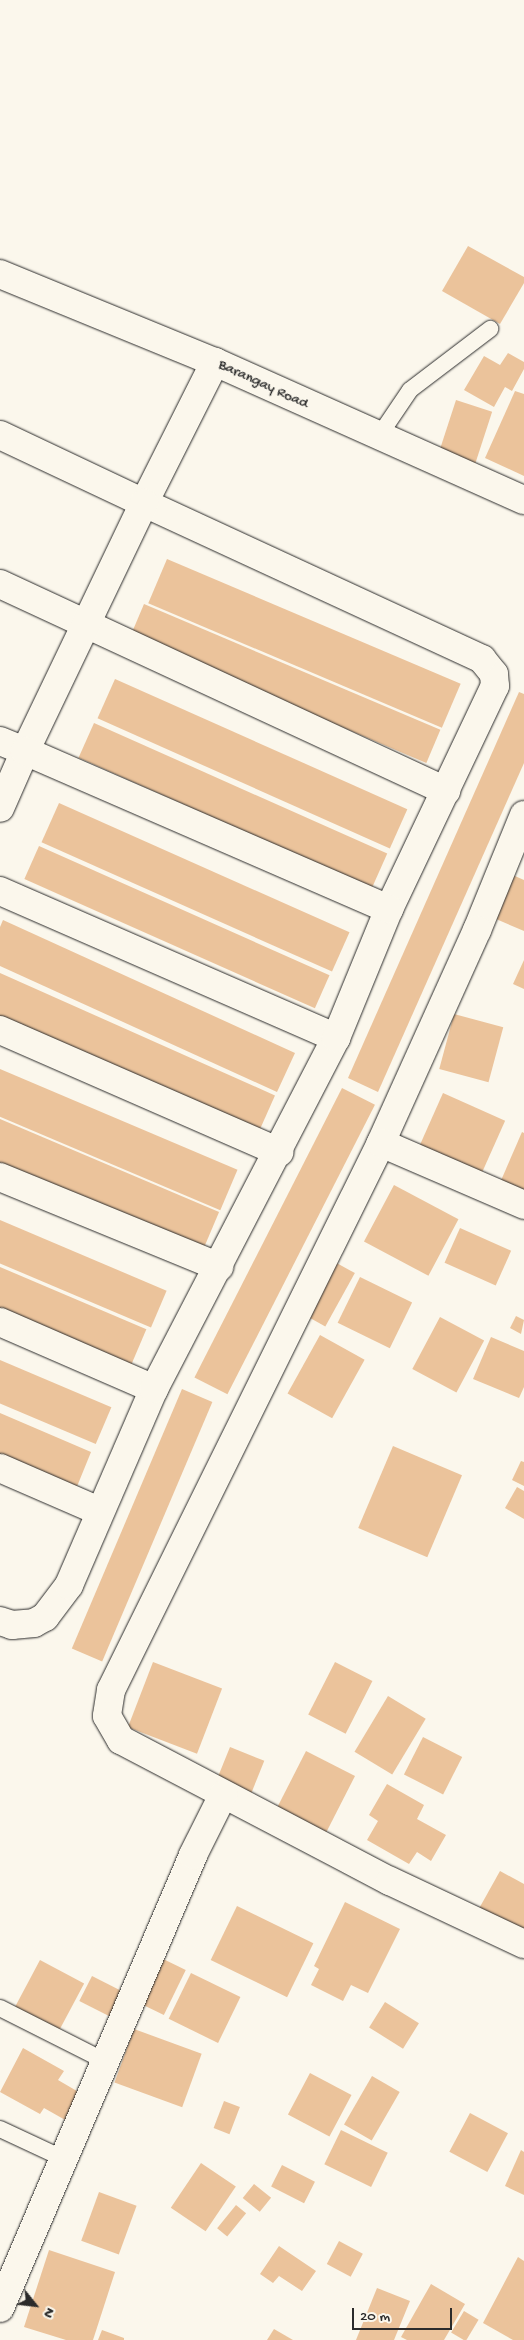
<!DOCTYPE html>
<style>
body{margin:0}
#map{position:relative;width:524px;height:2340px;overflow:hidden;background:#fbf7ec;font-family:"Gochi Hand",sans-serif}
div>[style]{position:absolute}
.building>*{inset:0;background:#ebc39b;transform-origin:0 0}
.roads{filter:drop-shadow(0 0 1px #2b2b2b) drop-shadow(0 0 1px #2b2b2b)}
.lane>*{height:16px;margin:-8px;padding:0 8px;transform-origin:8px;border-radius:8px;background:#fbf7ec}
.street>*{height:28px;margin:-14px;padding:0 14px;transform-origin:14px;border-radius:14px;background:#fbf7ec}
span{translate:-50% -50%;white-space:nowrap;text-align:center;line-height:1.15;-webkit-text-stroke:4px #fbf7ec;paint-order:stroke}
.street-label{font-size:15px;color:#2b2b2b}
.north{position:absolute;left:10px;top:2280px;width:50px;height:50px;-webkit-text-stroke:4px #fbf7ec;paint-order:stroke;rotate:119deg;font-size:14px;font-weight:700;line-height:20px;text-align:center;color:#2b2b2b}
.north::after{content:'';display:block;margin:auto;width:18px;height:22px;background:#2b2b2b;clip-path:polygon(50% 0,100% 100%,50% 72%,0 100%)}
.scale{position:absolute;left:352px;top:2308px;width:100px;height:22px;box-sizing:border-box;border:2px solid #2b2b2b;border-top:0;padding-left:6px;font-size:15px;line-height:18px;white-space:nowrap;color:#2b2b2b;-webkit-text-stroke:4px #fbf7ec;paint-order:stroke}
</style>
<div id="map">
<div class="building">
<i style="clip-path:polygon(468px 246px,524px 277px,524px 283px,500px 324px,442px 291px)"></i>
<i style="clip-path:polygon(508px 353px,524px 362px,524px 369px,512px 391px,505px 387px,494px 407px,464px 390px,484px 356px,500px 365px)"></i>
<i style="clip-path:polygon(515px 391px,524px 394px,524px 476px,485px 458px)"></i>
<i style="left:456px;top:400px;width:38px;height:59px;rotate:18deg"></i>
<i style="left:167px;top:559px;width:319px;height:48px;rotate:23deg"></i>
<i style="left:144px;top:604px;width:322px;height:36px;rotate:23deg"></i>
<i style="left:115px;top:679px;width:320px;height:43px;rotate:24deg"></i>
<i style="clip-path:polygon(519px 692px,524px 694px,524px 763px,378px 1092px,348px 1078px)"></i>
<i style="left:94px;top:723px;width:321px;height:38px;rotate:24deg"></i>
<i style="left:59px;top:803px;width:318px;height:43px;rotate:24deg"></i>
<i style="left:39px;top:846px;width:318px;height:36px;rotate:24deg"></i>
<i style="clip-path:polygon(508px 873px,524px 880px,524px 931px,489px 916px)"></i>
<i style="clip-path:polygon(3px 920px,295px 1053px,277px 1092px,0 966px,0 927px)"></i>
<i style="clip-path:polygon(524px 960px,524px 989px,513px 984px)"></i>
<i style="left:0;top:973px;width:301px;height:41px;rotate:24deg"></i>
<i style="left:454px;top:1014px;width:51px;height:57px;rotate:15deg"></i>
<i style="left:0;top:1069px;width:258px;height:44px;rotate:23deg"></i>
<i style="left:342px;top:1088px;width:37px;height:325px;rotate:27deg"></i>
<i style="left:443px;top:1093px;width:68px;height:62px;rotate:24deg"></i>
<i style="left:0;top:1119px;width:238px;height:42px;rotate:23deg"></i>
<i style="clip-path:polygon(522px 1132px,524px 1133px,524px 1195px,499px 1185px)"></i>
<i style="left:394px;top:1185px;width:73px;height:64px;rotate:28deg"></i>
<i style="left:0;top:1220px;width:181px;height:40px;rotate:23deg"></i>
<i style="left:460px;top:1228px;width:56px;height:38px;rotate:24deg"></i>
<i style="left:333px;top:1261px;width:25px;height:61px;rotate:29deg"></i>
<i style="left:0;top:1267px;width:159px;height:40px;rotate:23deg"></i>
<i style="left:360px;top:1277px;width:58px;height:51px;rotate:26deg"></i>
<i style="clip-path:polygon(516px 1316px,524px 1320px,521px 1334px,510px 1328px)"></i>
<i style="left:440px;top:1317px;width:50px;height:59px;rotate:28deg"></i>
<i style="left:320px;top:1335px;width:51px;height:67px;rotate:29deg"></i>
<i style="clip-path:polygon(491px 1337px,524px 1351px,524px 1387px,519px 1398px,473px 1379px)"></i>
<i style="left:0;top:1360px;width:121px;height:40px;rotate:23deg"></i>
<i style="left:182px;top:1389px;width:33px;height:282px;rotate:23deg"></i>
<i style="clip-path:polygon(0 1413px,91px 1452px,76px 1489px,0 1456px)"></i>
<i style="left:393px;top:1446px;width:75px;height:89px;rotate:23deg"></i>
<i style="clip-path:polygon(521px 1461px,524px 1462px,524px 1486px,512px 1480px)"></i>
<i style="clip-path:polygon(517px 1487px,524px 1491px,524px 1519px,505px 1508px)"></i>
<i style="left:153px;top:1662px;width:74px;height:70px;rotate:21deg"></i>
<i style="left:335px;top:1662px;width:42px;height:59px;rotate:27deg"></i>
<i style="left:388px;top:1696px;width:44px;height:65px;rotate:31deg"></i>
<i style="left:423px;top:1737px;width:44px;height:42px;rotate:27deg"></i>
<i style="left:230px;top:1747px;width:37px;height:37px;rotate:22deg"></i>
<i style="left:306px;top:1751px;width:55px;height:68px;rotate:27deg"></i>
<i style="clip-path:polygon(387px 1784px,424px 1805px,417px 1819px,446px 1835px,431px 1861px,417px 1852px,409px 1864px,367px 1840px,378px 1821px,369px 1815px)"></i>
<i style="clip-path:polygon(500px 1871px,524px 1884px,524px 1941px,476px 1914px)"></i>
<i style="clip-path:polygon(345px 1902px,400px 1929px,368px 1993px,351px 1985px,343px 2001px,311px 1985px,319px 1969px,314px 1966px)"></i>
<i style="left:237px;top:1906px;width:85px;height:60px;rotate:26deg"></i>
<i style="left:157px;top:1956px;width:32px;height:50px;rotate:26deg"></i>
<i style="left:40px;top:1960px;width:50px;height:53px;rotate:28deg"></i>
<i style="left:191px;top:1973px;width:55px;height:51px;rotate:26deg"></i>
<i style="left:92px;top:1976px;width:36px;height:28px;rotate:27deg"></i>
<i style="left:385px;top:2002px;width:40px;height:30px;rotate:32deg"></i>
<i style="left:134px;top:2029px;width:72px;height:57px;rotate:20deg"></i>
<i style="clip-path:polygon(23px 2048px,64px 2071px,58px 2080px,82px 2094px,67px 2121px,44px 2108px,40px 2114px,0 2092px)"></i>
<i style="left:310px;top:2073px;width:47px;height:47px;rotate:28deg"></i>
<i style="left:372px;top:2076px;width:32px;height:56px;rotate:30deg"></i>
<i style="left:224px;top:2101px;width:17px;height:29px;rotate:21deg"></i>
<i style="left:470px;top:2113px;width:43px;height:44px;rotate:28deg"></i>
<i style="left:341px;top:2130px;width:52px;height:38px;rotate:26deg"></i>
<i style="clip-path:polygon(521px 2150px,524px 2152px,524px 2195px,505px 2186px)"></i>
<i style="left:201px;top:2163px;width:42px;height:54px;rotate:34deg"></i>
<i style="left:282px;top:2165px;width:37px;height:24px;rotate:27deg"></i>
<i style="left:254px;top:2184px;width:22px;height:18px;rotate:39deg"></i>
<i style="left:99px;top:2192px;width:40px;height:52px;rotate:20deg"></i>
<i style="left:236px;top:2205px;width:13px;height:30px;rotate:39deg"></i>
<i style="left:339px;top:2241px;width:27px;height:26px;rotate:28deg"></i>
<i style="clip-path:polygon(279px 2246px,316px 2271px,302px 2291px,279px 2276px,273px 2283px,260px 2274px)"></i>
<i style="clip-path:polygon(49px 2250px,115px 2272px,93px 2340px,66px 2340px,24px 2327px)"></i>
<i style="clip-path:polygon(518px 2257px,524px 2261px,524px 2340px,513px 2340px,483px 2323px)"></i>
<i style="clip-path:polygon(431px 2284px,465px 2304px,444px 2340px,407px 2340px,401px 2337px)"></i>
<i style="clip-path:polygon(377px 2288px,410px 2301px,394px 2340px,356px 2340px)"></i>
<i style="left:464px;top:2311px;width:17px;height:25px;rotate:31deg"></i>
<i style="clip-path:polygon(274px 2329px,293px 2340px,267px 2340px)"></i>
<i style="clip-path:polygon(102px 2330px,124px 2338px,124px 2340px,98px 2340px)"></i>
</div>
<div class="roads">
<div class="lane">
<i style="left:379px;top:436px;width:55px;rotate:-56deg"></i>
<i style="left:410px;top:390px;width:101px;rotate:-37.3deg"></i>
<i style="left:0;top:2008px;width:120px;rotate:26.8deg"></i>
<i style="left:0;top:2129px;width:71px;rotate:25.1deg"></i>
</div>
<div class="street">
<i style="left:0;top:274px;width:232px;rotate:22.3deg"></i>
<i style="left:215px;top:362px;width:338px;rotate:24.1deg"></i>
<i style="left:0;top:435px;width:159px;rotate:25.3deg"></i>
<i style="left:144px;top:503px;width:158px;rotate:-63.3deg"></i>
<i style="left:0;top:584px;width:492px;rotate:24.9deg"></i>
<i style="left:0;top:741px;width:27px;rotate:22deg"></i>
<i style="left:25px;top:751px;width:62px;rotate:113.7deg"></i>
<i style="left:524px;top:815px;width:124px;rotate:112.2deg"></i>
<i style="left:477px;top:930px;width:234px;rotate:114.3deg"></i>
<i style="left:381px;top:1143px;width:610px;rotate:116.27deg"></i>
<i style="left:111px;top:1690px;width:26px;rotate:99deg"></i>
<i style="left:107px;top:1716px;width:28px;rotate:60deg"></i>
<i style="left:121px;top:1740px;width:304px;rotate:27.7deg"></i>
<i style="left:390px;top:1881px;width:148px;rotate:25.2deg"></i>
<i style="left:0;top:891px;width:367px;rotate:23.6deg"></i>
<i style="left:0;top:1030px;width:305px;rotate:23.6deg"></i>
<i style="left:381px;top:1143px;width:156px;rotate:23.4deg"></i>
<i style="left:0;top:1177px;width:237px;rotate:22.3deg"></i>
<i style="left:0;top:1322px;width:168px;rotate:23.5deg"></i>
<i style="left:0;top:1468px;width:108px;rotate:23.5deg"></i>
<i style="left:0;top:1621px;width:13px;rotate:18deg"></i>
<i style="left:12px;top:1625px;width:22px;rotate:-5deg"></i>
<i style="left:34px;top:1623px;width:13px;rotate:-29deg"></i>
<i style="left:45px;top:1617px;width:40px;rotate:-53deg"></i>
<i style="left:69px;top:1585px;width:214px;rotate:-66.6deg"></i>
<i style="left:154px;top:1389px;width:395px;rotate:-62.6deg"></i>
<i style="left:336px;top:1038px;width:139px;rotate:-67.7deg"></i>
<i style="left:389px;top:909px;width:247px;rotate:-64.6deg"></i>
<i style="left:495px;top:686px;width:12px;rotate:-95deg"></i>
<i style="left:494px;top:674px;width:19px;rotate:-129deg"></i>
<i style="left:482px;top:659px;width:372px;rotate:-155.2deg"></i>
<i style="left:144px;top:503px;width:275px;rotate:115.6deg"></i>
<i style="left:25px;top:751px;width:397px;rotate:23.5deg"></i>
<i style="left:0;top:2308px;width:492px;rotate:-66.9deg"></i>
<i style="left:193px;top:1855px;width:67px;rotate:-63.4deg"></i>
</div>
</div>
<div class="street-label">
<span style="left:263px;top:385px;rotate:25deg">Barangay Road</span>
</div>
<div class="north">N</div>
<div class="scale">20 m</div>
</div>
